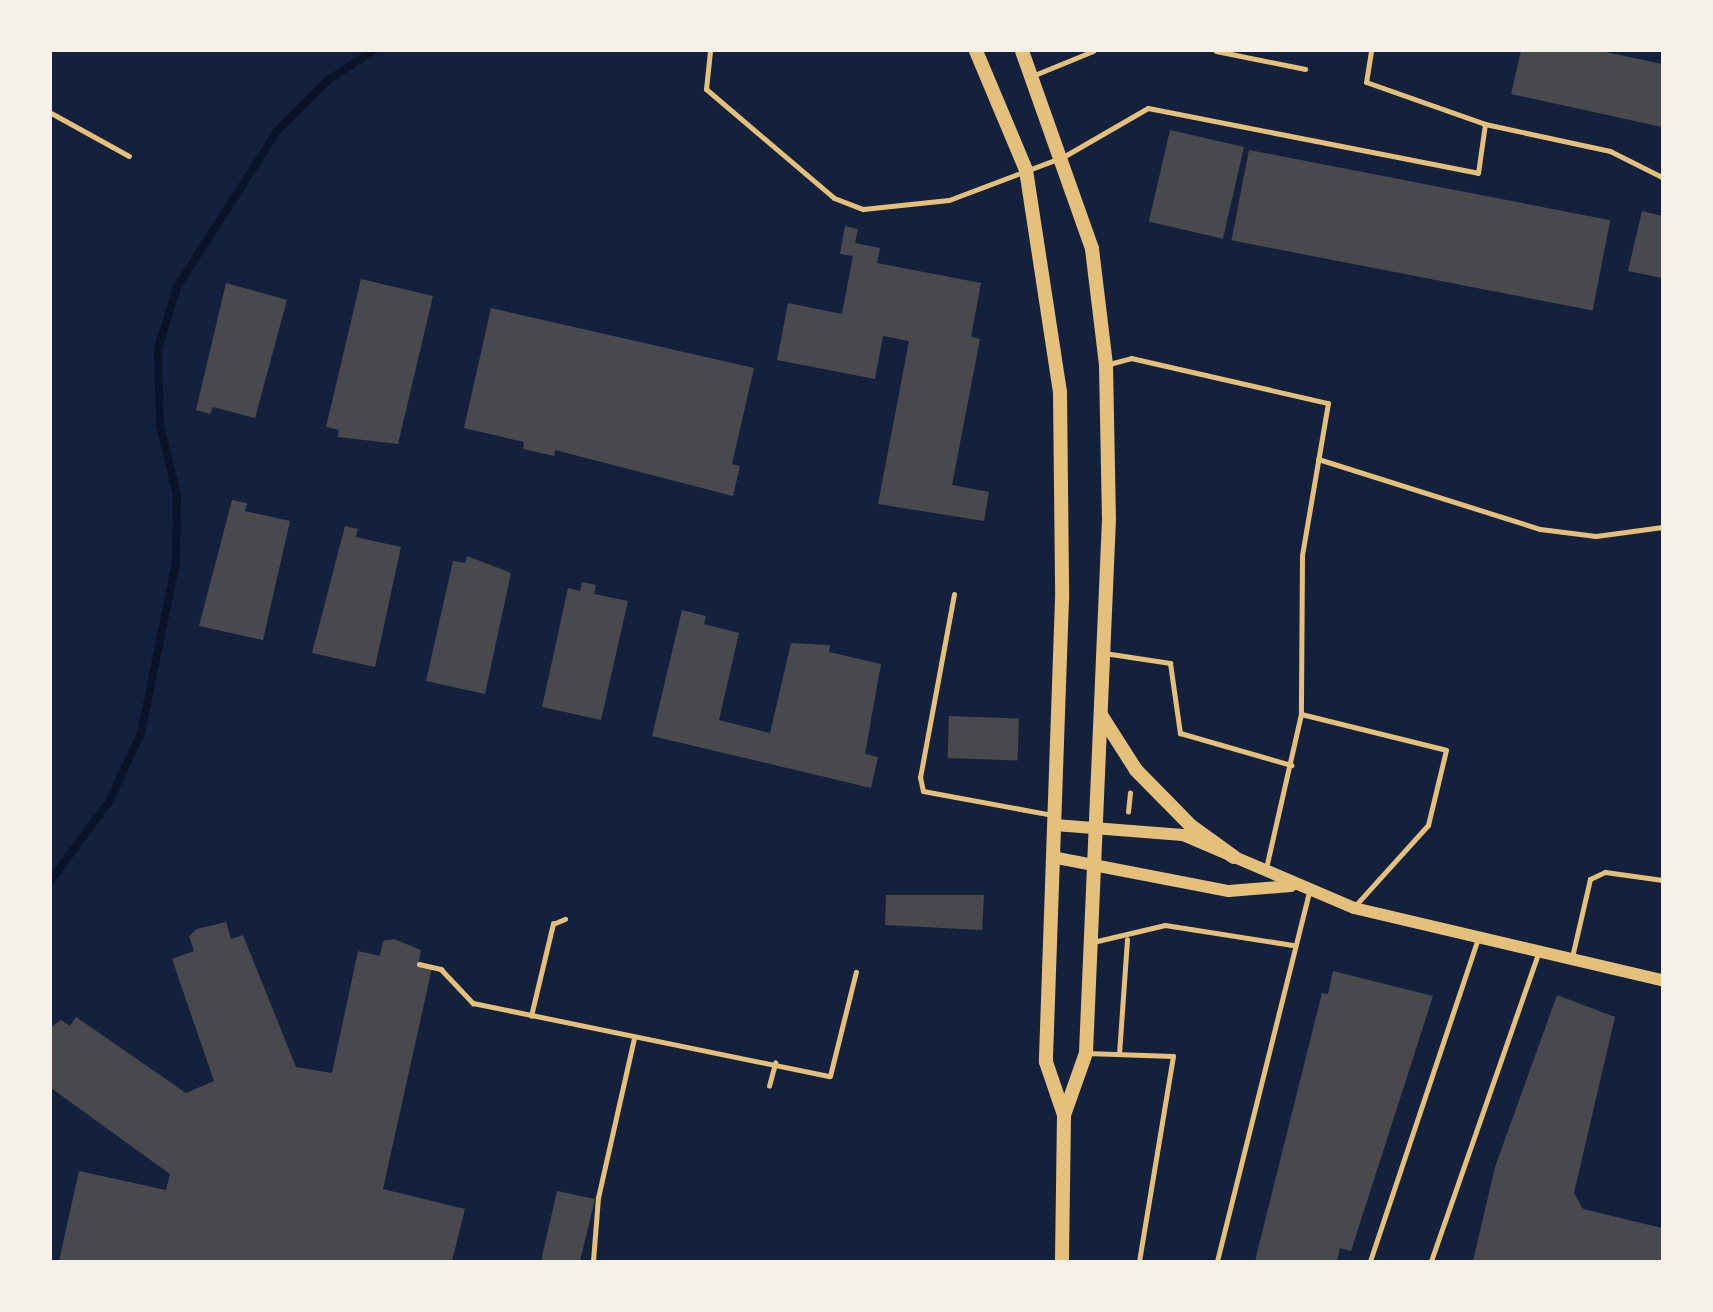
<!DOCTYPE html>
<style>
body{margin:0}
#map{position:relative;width:1713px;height:1312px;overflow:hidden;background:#14213d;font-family:Commissioner,sans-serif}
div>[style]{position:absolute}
.stream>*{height:8px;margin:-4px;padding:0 4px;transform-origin:4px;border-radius:4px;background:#0b132b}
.building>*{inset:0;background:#48494c;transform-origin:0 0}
.path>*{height:4.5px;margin:-2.25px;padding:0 2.25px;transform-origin:2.25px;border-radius:2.25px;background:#e5c07b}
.service>*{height:5px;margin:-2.5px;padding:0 2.5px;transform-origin:2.5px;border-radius:2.5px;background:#e5c07b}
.tertiary>*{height:12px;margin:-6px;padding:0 6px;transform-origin:6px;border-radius:6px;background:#e5c07b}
.secondary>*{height:14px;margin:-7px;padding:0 7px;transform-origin:7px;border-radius:7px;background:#e5c07b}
span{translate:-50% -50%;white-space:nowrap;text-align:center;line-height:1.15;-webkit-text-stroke:7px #f6f1e7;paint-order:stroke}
.frame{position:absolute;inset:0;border:52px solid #f6f1e7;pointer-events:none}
</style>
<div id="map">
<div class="stream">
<i style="left:51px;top:880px;width:97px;rotate:-53.4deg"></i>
<i style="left:109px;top:802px;width:76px;rotate:-65.1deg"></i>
<i style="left:141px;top:733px;width:174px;rotate:-78.4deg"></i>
<i style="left:176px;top:563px;width:68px;rotate:-89.2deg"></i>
<i style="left:177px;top:495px;width:72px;rotate:-103.7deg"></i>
<i style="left:160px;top:425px;width:76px;rotate:-91.5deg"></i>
<i style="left:158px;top:349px;width:65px;rotate:-73deg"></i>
<i style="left:177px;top:287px;width:185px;rotate:-57.3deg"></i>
<i style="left:277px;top:131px;width:72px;rotate:-45deg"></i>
<i style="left:328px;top:80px;width:54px;rotate:-32.8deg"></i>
</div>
<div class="building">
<i style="clip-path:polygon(1521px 51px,1601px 51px,1662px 64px,1662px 127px,1511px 94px)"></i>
<i style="left:1170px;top:130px;width:76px;height:94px;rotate:13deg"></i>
<i style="left:1249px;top:150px;width:368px;height:92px;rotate:11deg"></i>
<i style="clip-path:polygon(1642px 211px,1662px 216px,1662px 278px,1628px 271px)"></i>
<i style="clip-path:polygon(845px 226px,858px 229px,855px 243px,880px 248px,877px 263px,981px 283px,971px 337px,980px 339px,952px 485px,989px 492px,984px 521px,878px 504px,909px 341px,883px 336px,875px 379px,777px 360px,788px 303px,842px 314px,853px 256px,840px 254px)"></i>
<i style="clip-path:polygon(361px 279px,433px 296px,398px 444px,338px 437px,339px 430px,326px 427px)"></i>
<i style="clip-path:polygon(226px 283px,287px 300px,255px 418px,213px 407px,210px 414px,196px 410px)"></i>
<i style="clip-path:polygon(491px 308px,754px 368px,732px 464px,740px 466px,733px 496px,555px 450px,554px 456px,523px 449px,524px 442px,464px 428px)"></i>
<i style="clip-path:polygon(232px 500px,247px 503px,245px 511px,290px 521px,263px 640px,199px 626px)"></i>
<i style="clip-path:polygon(345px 526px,358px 529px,356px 537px,401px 547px,375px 667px,312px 653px)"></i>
<i style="clip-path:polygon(467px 556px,511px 573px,485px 694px,426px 681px,453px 561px,465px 563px)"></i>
<i style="clip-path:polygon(582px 582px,596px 585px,594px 594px,628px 601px,601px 720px,542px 707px,568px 588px,580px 591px)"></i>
<i style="clip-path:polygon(682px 610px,706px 616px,704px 624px,739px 633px,719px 720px,770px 733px,791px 643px,830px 645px,829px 652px,881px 664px,865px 754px,878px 757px,871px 788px,652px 736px)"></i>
<i style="left:949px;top:716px;width:70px;height:42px;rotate:2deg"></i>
<i style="clip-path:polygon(886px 895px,984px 895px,982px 930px,885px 925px)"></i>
<i style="clip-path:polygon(226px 922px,231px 939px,243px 935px,296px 1067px,332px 1073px,358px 951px,380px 956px,383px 941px,394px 939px,421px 950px,418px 965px,432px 968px,383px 1189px,465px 1209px,452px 1261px,59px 1261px,79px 1171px,166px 1190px,170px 1174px,51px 1088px,51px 1027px,61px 1020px,70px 1026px,76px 1017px,186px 1093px,214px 1081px,172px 959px,194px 951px,189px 936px,197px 929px)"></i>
<i style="clip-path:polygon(1333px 971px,1433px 996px,1351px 1251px,1340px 1248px,1337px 1261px,1255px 1261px,1322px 993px,1328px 994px)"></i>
<i style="clip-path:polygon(1557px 995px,1615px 1017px,1574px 1193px,1583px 1209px,1662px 1228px,1662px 1261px,1473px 1261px,1495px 1167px)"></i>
<i style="clip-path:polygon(557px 1191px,595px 1199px,580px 1261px,541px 1261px)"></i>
</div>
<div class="path">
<i style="left:1128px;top:812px;width:19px;rotate:-84deg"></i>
<i style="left:419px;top:964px;width:23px;rotate:13deg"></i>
<i style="left:441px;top:969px;width:47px;rotate:46.7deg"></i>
<i style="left:473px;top:1003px;width:364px;rotate:11.6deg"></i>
<i style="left:830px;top:1076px;width:107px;rotate:-76deg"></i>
<i style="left:531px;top:1016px;width:95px;rotate:-76.6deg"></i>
<i style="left:553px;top:924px;width:13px;rotate:-23deg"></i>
<i style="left:769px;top:1086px;width:24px;rotate:-75deg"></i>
<i style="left:593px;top:1261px;width:63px;rotate:-85.5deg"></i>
<i style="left:598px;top:1198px;width:164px;rotate:-77.3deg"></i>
</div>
<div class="service">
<i style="left:710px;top:51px;width:38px;rotate:96deg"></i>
<i style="left:706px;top:89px;width:168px;rotate:40.4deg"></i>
<i style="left:834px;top:198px;width:31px;rotate:21deg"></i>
<i style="left:863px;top:209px;width:86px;rotate:-6deg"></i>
<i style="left:949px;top:200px;width:122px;rotate:-20.7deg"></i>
<i style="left:1063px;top:157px;width:98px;rotate:-30deg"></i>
<i style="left:1148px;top:108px;width:336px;rotate:11.1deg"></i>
<i style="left:1478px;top:173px;width:49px;rotate:-81.9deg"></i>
<i style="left:1485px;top:124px;width:128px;rotate:12.2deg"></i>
<i style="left:1610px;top:151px;width:58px;rotate:26.6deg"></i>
<i style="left:1216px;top:51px;width:91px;rotate:11.4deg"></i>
<i style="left:1371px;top:51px;width:31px;rotate:99deg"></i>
<i style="left:1366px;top:82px;width:126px;rotate:19.4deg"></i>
<i style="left:1032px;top:76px;width:66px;rotate:-22.3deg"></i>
<i style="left:51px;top:113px;width:89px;rotate:28.9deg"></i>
<i style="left:1109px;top:364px;width:23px;rotate:-15deg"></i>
<i style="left:1131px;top:358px;width:202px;rotate:12.9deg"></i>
<i style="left:1328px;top:403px;width:154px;rotate:99.7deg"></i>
<i style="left:1302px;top:555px;width:159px;rotate:90.4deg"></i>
<i style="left:1301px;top:714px;width:149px;rotate:13.9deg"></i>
<i style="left:1446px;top:750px;width:77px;rotate:103.5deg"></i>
<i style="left:1428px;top:825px;width:110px;rotate:132.1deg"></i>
<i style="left:1318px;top:459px;width:233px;rotate:17.5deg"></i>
<i style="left:1540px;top:529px;width:56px;rotate:7.1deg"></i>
<i style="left:1596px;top:536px;width:67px;rotate:-7.8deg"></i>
<i style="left:954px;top:594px;width:186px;rotate:100.5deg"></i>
<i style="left:920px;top:777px;width:14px;rotate:78deg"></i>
<i style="left:923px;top:791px;width:131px;rotate:10.5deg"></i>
<i style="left:1104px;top:653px;width:67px;rotate:8.6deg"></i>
<i style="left:1170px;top:663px;width:71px;rotate:81.9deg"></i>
<i style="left:1180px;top:733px;width:116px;rotate:16.1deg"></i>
<i style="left:1266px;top:868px;width:158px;rotate:-77.2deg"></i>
<i style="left:1093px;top:942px;width:74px;rotate:-13.3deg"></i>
<i style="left:1165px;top:925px;width:129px;rotate:8.9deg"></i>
<i style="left:1572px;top:957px;width:80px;rotate:-77deg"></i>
<i style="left:1590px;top:879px;width:17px;rotate:-25deg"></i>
<i style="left:1605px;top:872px;width:58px;rotate:8deg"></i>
<i style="left:1086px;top:1053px;width:87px;rotate:2deg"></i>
<i style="left:1173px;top:1056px;width:208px;rotate:99.4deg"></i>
<i style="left:1119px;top:1054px;width:115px;rotate:-86deg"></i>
<i style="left:1217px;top:1261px;width:381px;rotate:-76deg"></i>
<i style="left:1370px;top:1261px;width:340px;rotate:-71.5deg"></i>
<i style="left:1431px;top:1261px;width:326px;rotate:-70.8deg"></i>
</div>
<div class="tertiary">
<i style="left:1055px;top:825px;width:128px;rotate:4.5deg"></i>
<i style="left:1183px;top:835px;width:186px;rotate:23.1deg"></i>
<i style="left:1354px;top:908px;width:316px;rotate:13.2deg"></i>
<i style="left:1052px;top:857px;width:180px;rotate:10.9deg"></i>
<i style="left:1229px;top:891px;width:62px;rotate:-4.6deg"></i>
</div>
<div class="secondary">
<i style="left:976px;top:51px;width:129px;rotate:67.2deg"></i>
<i style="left:1026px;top:170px;width:224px;rotate:81.3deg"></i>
<i style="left:1060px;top:391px;width:208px;rotate:89.4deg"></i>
<i style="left:1062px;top:599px;width:463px;rotate:92deg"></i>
<i style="left:1046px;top:1062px;width:56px;rotate:71.2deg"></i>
<i style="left:1022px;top:51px;width:210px;rotate:70.5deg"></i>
<i style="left:1092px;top:249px;width:117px;rotate:83.1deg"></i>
<i style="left:1106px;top:365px;width:154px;rotate:88.9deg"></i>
<i style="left:1109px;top:519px;width:534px;rotate:92.47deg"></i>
<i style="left:1086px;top:1053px;width:66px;rotate:109.5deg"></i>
<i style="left:1064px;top:1115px;width:146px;rotate:90.8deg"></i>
<i style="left:1101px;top:715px;width:65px;rotate:57.5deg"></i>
<i style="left:1136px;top:770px;width:78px;rotate:45.5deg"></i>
<i style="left:1191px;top:826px;width:53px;rotate:35.8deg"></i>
</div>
<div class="frame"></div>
</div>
